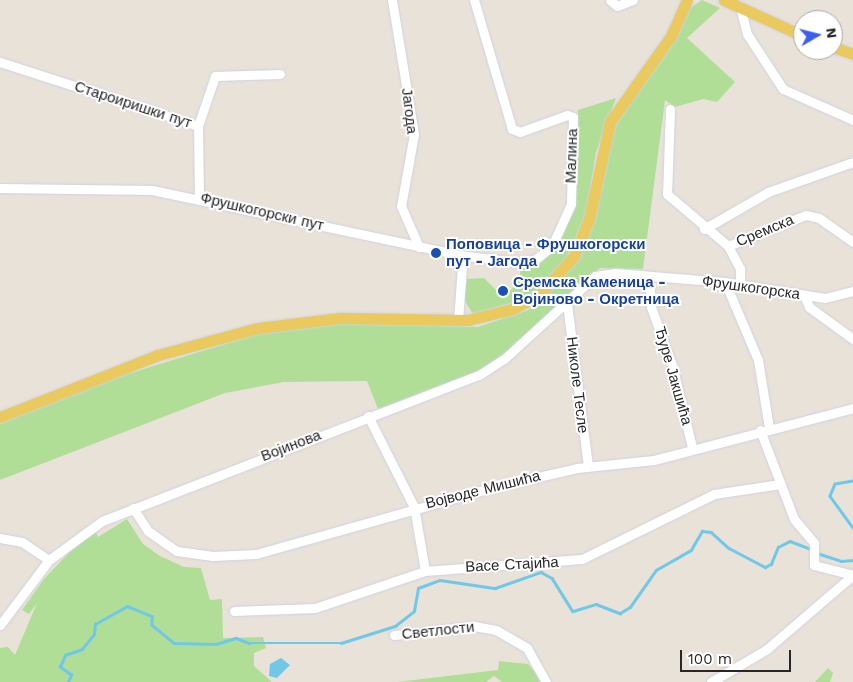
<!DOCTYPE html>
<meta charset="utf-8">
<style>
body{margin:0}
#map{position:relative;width:853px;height:682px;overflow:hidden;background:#e9e2d9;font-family:"Work Sans",sans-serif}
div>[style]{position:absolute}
.green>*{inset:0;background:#b0de97}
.water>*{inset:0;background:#6fc8e8}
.stream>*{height:2.5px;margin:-1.25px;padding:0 1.25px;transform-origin:1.25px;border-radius:1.25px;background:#6fc8e8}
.roads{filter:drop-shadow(0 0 1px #cfd2e0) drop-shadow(0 0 1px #cfd2e0)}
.minor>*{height:9px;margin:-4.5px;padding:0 4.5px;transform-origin:4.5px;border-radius:4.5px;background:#fff}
.major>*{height:11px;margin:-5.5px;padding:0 5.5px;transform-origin:5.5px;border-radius:5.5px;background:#eac95e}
.dots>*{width:14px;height:14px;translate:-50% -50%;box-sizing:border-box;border:2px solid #fff;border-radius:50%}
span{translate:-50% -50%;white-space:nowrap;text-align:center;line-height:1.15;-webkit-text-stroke:4px #fff;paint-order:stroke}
.street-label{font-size:15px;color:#272727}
.transit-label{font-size:15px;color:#164399;font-weight:700}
.left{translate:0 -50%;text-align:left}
.north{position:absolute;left:793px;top:10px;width:50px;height:50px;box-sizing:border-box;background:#fff;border:1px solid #a9a9a9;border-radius:50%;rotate:82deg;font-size:14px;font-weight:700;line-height:20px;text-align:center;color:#272727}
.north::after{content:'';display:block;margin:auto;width:18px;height:22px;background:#3e60f1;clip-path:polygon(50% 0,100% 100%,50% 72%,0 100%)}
.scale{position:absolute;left:680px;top:650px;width:111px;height:22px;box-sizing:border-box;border:2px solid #272727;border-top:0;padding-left:6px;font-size:15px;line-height:18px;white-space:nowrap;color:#272727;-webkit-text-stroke:4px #fff;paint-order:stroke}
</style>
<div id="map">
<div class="green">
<i style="clip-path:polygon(702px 0,720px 8px,687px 38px,735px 82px,717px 102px,703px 99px,675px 107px,665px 100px,643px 269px,600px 268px,499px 359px,478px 372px,378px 409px,367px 381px,284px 382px,225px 393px,0 480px,0 424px,95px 384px,258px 334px,340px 322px,478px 327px,528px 310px,579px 257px,595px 220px,615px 124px,676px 38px,690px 8px)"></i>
<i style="clip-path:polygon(616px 98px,596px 152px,586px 214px,565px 261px,542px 286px,519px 301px,473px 314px,463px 298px,467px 279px,484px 278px,496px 290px,509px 292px,521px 279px,519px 266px,542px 259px,555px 248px,574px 205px,578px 110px)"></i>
<i style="clip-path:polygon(127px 519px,143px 544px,160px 556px,184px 567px,201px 568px,210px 600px,222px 599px,223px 638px,263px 637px,266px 648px,254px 653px,254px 666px,272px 682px,0 682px,0 648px,8px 647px,15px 655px,37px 603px,29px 614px,22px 610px,44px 579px,79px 542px,96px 532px,98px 537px)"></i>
<i style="clip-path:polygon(499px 661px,528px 664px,543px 682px,502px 682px,494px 676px,486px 682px,397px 682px,498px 670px)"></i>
<i style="clip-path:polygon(828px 668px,833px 673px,830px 682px,815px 682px)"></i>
</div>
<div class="water">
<i style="clip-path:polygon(281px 658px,290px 665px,277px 678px,269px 676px,270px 664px)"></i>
</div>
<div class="stream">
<i style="left:853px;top:481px;width:18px;rotate:171deg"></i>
<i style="left:835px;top:484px;width:13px;rotate:113deg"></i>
<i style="left:830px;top:496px;width:39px;rotate:54deg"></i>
<i style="left:817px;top:553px;width:25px;rotate:18deg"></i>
<i style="left:841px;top:561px;width:12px;rotate:-5deg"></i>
<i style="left:68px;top:682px;width:8px;rotate:-67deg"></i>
<i style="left:71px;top:675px;width:14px;rotate:-144deg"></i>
<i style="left:60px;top:667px;width:13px;rotate:-67deg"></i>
<i style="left:65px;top:655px;width:18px;rotate:-19deg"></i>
<i style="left:82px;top:649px;width:19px;rotate:-51deg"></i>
<i style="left:94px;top:634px;width:10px;rotate:-84deg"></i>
<i style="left:95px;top:624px;width:37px;rotate:-29deg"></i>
<i style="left:127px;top:606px;width:27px;rotate:22deg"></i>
<i style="left:152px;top:616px;width:9px;rotate:90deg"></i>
<i style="left:152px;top:625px;width:28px;rotate:39deg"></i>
<i style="left:174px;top:643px;width:42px;rotate:1.4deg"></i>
<i style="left:216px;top:644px;width:21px;rotate:-17deg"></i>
<i style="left:236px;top:638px;width:14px;rotate:21deg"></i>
<i style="left:249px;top:643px;width:92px"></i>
<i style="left:341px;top:643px;width:57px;rotate:-17.5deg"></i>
<i style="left:395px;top:626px;width:24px;rotate:-38deg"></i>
<i style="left:414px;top:611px;width:23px;rotate:-80deg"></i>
<i style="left:418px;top:588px;width:23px;rotate:-20deg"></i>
<i style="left:440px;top:580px;width:56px;rotate:8.3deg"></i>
<i style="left:495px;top:588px;width:49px;rotate:-19.2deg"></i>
<i style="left:541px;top:572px;width:13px;rotate:29deg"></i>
<i style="left:552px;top:578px;width:39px;rotate:58deg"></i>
<i style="left:573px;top:611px;width:24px;rotate:-17deg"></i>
<i style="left:596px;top:604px;width:26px;rotate:21deg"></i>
<i style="left:620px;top:613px;width:12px;rotate:-31deg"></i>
<i style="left:630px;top:607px;width:45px;rotate:-54.9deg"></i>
<i style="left:656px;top:570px;width:40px;rotate:-29.7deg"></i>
<i style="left:691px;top:550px;width:22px;rotate:-60deg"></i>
<i style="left:702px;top:531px;width:9px;rotate:6deg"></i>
<i style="left:711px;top:532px;width:24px;rotate:42deg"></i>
<i style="left:729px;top:548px;width:41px;rotate:27.8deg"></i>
<i style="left:765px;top:567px;width:7px;rotate:-27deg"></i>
<i style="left:771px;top:564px;width:18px;rotate:-68deg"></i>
<i style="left:778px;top:547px;width:13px;rotate:-27deg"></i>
<i style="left:790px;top:541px;width:25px;rotate:21deg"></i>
</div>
<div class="roads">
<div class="minor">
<i style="left:392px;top:0;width:136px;rotate:80.7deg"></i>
<i style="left:414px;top:134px;width:73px;rotate:100.2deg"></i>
<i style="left:401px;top:206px;width:45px;rotate:66.3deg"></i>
<i style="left:610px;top:0;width:9px;rotate:41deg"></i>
<i style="left:617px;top:6px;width:17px;rotate:-21deg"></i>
<i style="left:740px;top:6px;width:29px;rotate:76deg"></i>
<i style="left:747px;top:34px;width:66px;rotate:56.8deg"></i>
<i style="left:783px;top:89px;width:77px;rotate:23.9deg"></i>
<i style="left:0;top:62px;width:208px;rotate:17.9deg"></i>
<i style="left:198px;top:126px;width:71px;rotate:89.2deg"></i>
<i style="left:670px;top:109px;width:85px;rotate:92deg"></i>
<i style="left:667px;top:194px;width:80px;rotate:40.4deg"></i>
<i style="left:728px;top:246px;width:26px;rotate:62deg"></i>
<i style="left:740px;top:269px;width:15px;rotate:90deg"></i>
<i style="left:198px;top:126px;width:53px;rotate:-71.2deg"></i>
<i style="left:215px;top:76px;width:65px;rotate:-1.8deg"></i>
<i style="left:0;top:188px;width:152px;rotate:0.8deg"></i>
<i style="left:152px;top:190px;width:306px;rotate:11.9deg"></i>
<i style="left:451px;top:253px;width:18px;rotate:52deg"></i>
<i style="left:462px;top:267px;width:53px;rotate:94.3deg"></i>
<i style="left:704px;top:229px;width:74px;rotate:-30deg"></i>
<i style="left:768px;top:192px;width:90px;rotate:-19.4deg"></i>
<i style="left:728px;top:246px;width:84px;rotate:-21.7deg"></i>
<i style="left:806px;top:215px;width:13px;rotate:13deg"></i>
<i style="left:819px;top:218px;width:42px;rotate:35.2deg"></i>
<i style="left:452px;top:254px;width:71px;rotate:7.3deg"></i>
<i style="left:522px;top:263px;width:15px;rotate:-16deg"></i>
<i style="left:536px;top:259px;width:21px;rotate:-39deg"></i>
<i style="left:552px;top:246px;width:46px;rotate:-65.7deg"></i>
<i style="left:571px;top:204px;width:87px;rotate:-88.7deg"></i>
<i style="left:573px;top:117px;width:6px;rotate:-162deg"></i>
<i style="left:567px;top:115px;width:50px;rotate:160.1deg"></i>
<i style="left:520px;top:132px;width:9px;rotate:-159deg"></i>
<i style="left:512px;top:129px;width:134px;rotate:-106.4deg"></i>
<i style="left:649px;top:277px;width:30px;rotate:86deg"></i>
<i style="left:651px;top:307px;width:62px;rotate:70.1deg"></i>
<i style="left:672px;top:365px;width:84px;rotate:76.3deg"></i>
<i style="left:725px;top:282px;width:85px;rotate:67.1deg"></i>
<i style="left:758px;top:360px;width:69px;rotate:80.8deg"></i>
<i style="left:804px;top:295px;width:13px;rotate:67deg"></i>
<i style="left:809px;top:307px;width:54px;rotate:36deg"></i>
<i style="left:567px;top:304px;width:163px;rotate:82.6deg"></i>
<i style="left:368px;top:416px;width:102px;rotate:63.2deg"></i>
<i style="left:414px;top:507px;width:65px;rotate:80.2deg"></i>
<i style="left:760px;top:430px;width:95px;rotate:69.1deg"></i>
<i style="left:794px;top:519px;width:31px;rotate:50deg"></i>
<i style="left:814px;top:543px;width:22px;rotate:90deg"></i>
<i style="left:814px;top:565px;width:40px;rotate:14.4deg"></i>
<i style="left:133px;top:508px;width:27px;rotate:57deg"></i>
<i style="left:148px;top:531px;width:35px;rotate:35deg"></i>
<i style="left:177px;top:551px;width:36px;rotate:8deg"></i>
<i style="left:213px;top:556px;width:43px;rotate:-2.7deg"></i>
<i style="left:256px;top:554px;width:247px;rotate:-15.7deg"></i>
<i style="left:494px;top:487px;width:85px;rotate:-12.9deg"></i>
<i style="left:577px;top:468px;width:77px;rotate:-5.9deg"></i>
<i style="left:654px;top:460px;width:206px;rotate:-14.6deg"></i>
<i style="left:0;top:538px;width:22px;rotate:10deg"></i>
<i style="left:22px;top:542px;width:32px;rotate:34deg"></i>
<i style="left:234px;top:611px;width:81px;rotate:-2.1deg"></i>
<i style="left:315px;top:608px;width:116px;rotate:-18.6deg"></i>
<i style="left:425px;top:571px;width:157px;rotate:-4.4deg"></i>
<i style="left:582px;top:559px;width:147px;rotate:-26.2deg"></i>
<i style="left:714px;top:494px;width:67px;rotate:-8.6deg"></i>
<i style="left:0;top:625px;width:81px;rotate:-53deg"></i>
<i style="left:49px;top:560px;width:66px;rotate:-36.3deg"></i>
<i style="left:102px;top:521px;width:404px;rotate:-21.2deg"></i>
<i style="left:479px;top:375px;width:30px;rotate:-33deg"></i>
<i style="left:504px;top:359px;width:123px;rotate:-42.4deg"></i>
<i style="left:595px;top:276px;width:21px;rotate:-8deg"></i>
<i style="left:616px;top:273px;width:109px;rotate:4.7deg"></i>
<i style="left:725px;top:282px;width:101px;rotate:9.1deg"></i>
<i style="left:825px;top:298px;width:29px;rotate:-14deg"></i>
<i style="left:394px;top:635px;width:81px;rotate:-6.4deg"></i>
<i style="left:474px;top:626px;width:22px;rotate:10deg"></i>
<i style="left:496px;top:630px;width:36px;rotate:30deg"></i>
<i style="left:527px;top:648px;width:39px;rotate:61deg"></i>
<i style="left:711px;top:682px;width:65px;rotate:-30.5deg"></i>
<i style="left:767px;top:649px;width:113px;rotate:-40.7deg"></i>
</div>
<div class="major">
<i style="left:724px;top:0;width:87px;rotate:24.5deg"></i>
<i style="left:833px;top:47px;width:21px;rotate:19deg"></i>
<i style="left:0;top:417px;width:170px;rotate:-21.4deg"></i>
<i style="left:158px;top:355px;width:104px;rotate:-15.1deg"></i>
<i style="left:258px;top:328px;width:83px;rotate:-7deg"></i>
<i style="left:340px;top:318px;width:128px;rotate:0.9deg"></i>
<i style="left:468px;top:320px;width:45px;rotate:-14deg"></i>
<i style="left:512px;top:309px;width:29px;rotate:-27deg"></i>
<i style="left:538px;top:296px;width:54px;rotate:-48deg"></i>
<i style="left:574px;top:256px;width:40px;rotate:-68deg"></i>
<i style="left:589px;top:219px;width:99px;rotate:-77.8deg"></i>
<i style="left:610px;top:122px;width:105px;rotate:-54.7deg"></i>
<i style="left:671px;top:36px;width:39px;rotate:-66deg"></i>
</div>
</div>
<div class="dots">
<i style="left:436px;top:253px;background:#1a4fb4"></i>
<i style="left:503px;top:291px;background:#1a4fb4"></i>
</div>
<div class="street-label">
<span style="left:133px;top:105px;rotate:18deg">Староиришки пут</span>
<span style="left:409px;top:111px;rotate:83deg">Јагода</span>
<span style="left:572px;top:156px;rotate:-88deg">Малина</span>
<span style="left:262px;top:212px;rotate:13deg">Фрушкогорски пут</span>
<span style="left:765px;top:231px;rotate:-23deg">Сремска</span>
<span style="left:751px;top:288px;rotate:8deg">Фрушкогорска</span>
<span style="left:673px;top:376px;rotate:74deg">Ђуре Јакшића</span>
<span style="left:577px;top:385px;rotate:83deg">Николе Тесле</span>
<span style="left:291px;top:446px;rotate:-21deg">Војинова</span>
<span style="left:483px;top:490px;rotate:-14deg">Војводе Мишића</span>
<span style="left:512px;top:565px;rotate:-3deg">Васе Стајића</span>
<span style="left:438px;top:631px;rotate:-6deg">Светлости</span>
</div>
<div class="transit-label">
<span class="left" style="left:446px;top:253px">Поповица - Фрушкогорски<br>пут - Јагода</span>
<span class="left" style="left:513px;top:291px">Сремска Каменица -<br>Војиново - Окретница</span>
</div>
<div class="north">N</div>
<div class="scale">100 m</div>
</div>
